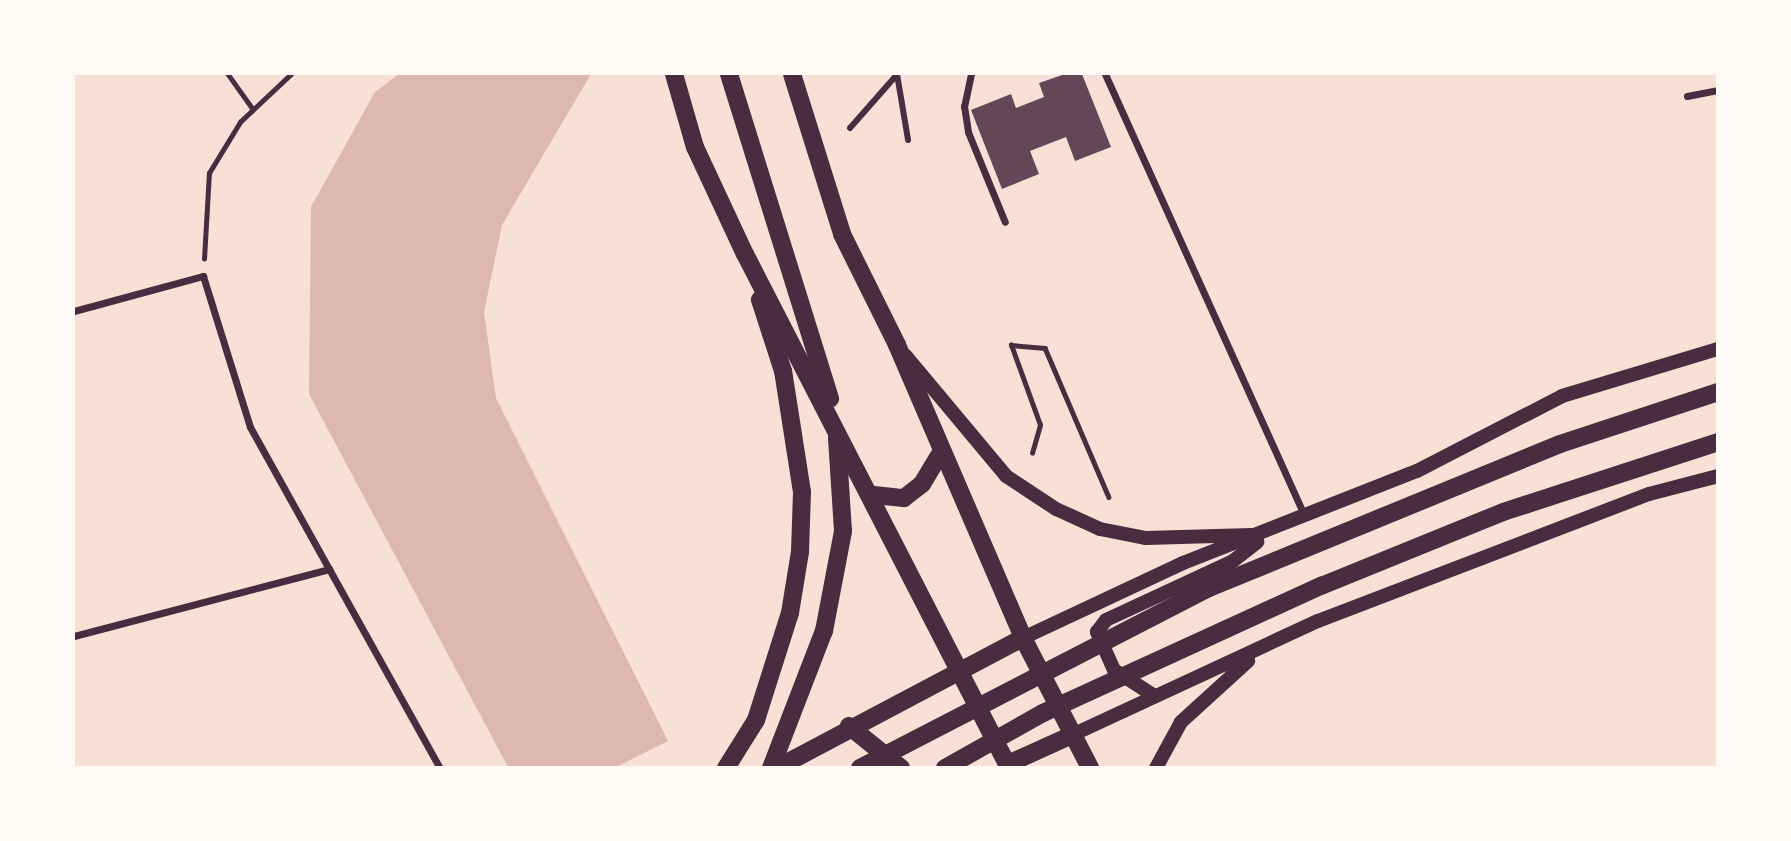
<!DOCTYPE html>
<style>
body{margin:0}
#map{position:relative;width:1791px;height:841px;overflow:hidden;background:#f7e1d7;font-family:"Golos Text",sans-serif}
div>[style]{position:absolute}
.water>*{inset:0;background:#dcb8b0}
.building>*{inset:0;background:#644757}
.path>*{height:4.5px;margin:-2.25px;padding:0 2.25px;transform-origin:2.25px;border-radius:2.25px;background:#4a2c40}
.pedestrian>*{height:6px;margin:-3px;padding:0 3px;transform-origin:3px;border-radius:3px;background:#4a2c40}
.minor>*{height:7px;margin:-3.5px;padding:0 3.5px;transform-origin:3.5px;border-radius:3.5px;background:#4a2c40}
.secondary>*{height:14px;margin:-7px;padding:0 7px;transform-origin:7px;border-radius:7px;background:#4a2c40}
.primary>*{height:18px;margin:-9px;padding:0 9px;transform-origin:9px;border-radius:9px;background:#4a2c40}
span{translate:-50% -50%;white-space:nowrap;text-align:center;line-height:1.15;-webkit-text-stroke:5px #fffaf5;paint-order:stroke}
.frame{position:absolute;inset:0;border:75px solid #fffaf5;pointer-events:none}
</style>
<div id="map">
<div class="water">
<i style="clip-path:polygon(399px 74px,591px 74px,502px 225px,484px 312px,496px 398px,668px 741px,616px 767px,508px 767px,309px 394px,311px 207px,375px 92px)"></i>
</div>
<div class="building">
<i style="clip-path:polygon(1065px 74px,1082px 74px,1111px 147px,1075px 161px,1066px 137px,1030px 151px,1039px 174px,1002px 189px,971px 110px,1011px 94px,1016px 108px,1044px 97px,1039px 83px)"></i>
</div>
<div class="path">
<i style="left:228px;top:74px;width:43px;rotate:54.5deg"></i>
<i style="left:204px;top:259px;width:86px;rotate:-86.7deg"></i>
<i style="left:209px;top:173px;width:60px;rotate:-58.7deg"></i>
<i style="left:240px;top:122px;width:70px;rotate:-43.3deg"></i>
<i style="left:1032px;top:453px;width:29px;rotate:-74deg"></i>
<i style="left:1040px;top:425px;width:85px;rotate:-109.9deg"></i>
<i style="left:1011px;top:345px;width:34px;rotate:5deg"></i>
<i style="left:1045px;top:348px;width:162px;rotate:66.8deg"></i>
</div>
<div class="pedestrian">
<i style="left:897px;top:74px;width:67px;rotate:80.5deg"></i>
<i style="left:850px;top:128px;width:67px;rotate:-48.7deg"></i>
</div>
<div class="minor">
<i style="left:971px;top:74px;width:33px;rotate:102deg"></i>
<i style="left:964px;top:106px;width:26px;rotate:81deg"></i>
<i style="left:968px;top:132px;width:97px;rotate:67.7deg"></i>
<i style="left:1105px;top:74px;width:485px;rotate:65.7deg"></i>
<i style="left:1687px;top:96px;width:32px;rotate:-11deg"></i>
<i style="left:74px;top:311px;width:134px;rotate:-15.2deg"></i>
<i style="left:203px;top:276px;width:158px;rotate:72.7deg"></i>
<i style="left:250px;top:427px;width:390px;rotate:60.9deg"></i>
<i style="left:74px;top:636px;width:264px;rotate:-14.7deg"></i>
</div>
<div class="secondary">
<i style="left:905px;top:355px;width:158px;rotate:50.1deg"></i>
<i style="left:1006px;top:476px;width:60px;rotate:33.4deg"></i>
<i style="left:1056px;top:509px;width:48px;rotate:24.4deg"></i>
<i style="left:1100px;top:529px;width:47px;rotate:11.1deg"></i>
<i style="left:1146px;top:538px;width:105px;rotate:-1.6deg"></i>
<i style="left:1023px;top:638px;width:177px;rotate:-25.1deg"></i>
<i style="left:1183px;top:563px;width:251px;rotate:-21.5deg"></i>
<i style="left:1417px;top:471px;width:163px;rotate:-27.3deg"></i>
<i style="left:1562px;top:396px;width:163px;rotate:-16.8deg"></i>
<i style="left:1153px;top:695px;width:46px;rotate:-147.3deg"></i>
<i style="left:1114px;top:670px;width:42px;rotate:-114.1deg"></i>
<i style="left:1097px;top:632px;width:15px;rotate:-53deg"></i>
<i style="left:1106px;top:620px;width:140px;rotate:-24.9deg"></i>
<i style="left:1233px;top:561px;width:31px;rotate:-38deg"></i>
<i style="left:1072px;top:735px;width:271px;rotate:-24.9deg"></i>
<i style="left:1318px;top:621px;width:355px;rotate:-21deg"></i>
<i style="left:1649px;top:494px;width:71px;rotate:-14.6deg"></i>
<i style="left:1156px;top:768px;width:52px;rotate:-61.5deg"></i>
<i style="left:1181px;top:722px;width:91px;rotate:-42.3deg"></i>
</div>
<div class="primary">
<i style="left:674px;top:74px;width:76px;rotate:74deg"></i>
<i style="left:695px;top:147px;width:118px;rotate:65deg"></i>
<i style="left:745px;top:254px;width:578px;rotate:62.81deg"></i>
<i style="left:729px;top:74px;width:340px;rotate:72.7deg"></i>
<i style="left:792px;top:74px;width:168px;rotate:72.6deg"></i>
<i style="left:842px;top:234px;width:124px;rotate:63.6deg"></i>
<i style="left:897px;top:345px;width:319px;rotate:66.7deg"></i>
<i style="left:1023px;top:638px;width:146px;rotate:62.7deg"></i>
<i style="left:874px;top:495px;width:30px;rotate:6deg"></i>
<i style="left:904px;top:498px;width:23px;rotate:-38deg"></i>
<i style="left:922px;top:484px;width:33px;rotate:-59deg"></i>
<i style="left:849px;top:726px;width:67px;rotate:38.9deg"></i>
<i style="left:1008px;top:764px;width:70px;rotate:-24.4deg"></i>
<i style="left:726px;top:768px;width:57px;rotate:-58deg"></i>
<i style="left:756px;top:720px;width:112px;rotate:-72.4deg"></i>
<i style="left:790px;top:613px;width:62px;rotate:-80.7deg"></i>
<i style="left:800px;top:552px;width:60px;rotate:-88.1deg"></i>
<i style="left:802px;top:492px;width:122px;rotate:-98.9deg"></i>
<i style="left:783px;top:371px;width:75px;rotate:-107.9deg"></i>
<i style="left:771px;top:768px;width:147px;rotate:-68.9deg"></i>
<i style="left:824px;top:631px;width:102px;rotate:-79.2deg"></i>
<i style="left:843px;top:531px;width:94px;rotate:-93.7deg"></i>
<i style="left:777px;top:768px;width:278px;rotate:-27.9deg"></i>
<i style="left:860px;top:768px;width:393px;rotate:-27.3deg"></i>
<i style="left:1209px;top:588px;width:379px;rotate:-22.3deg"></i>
<i style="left:1560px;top:444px;width:166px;rotate:-18.2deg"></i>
<i style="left:945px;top:768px;width:112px;rotate:-29.3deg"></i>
<i style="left:1043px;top:713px;width:306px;rotate:-24.6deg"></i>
<i style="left:1321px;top:586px;width:196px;rotate:-22.1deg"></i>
<i style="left:1503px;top:512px;width:226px;rotate:-18deg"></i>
</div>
<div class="frame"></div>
</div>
